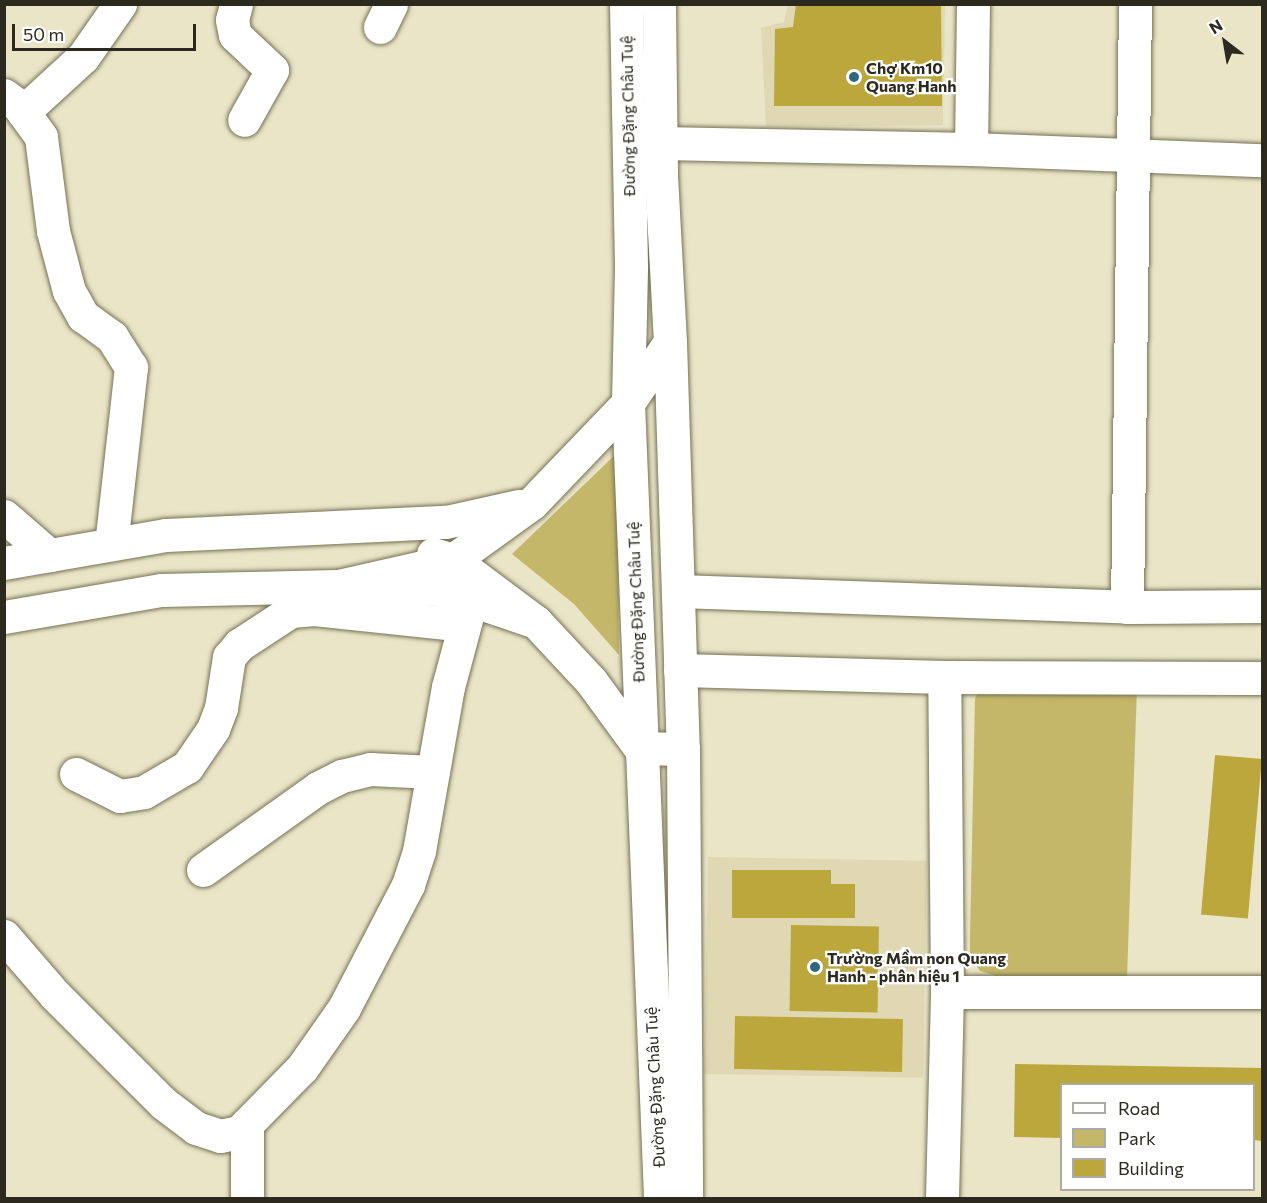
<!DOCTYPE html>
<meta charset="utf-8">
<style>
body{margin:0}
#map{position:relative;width:1267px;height:1203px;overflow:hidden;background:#eae5c7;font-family:Commissioner,sans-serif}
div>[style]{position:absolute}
.built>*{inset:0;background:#dfd8b3;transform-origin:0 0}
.green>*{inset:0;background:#c5b769}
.building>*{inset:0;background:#bba73b;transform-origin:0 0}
.roads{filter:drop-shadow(0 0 2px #767156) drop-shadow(0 0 2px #767156)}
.minor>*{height:33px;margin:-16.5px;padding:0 16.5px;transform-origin:16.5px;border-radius:16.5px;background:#fff}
.major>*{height:33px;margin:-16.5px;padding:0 16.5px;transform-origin:16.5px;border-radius:16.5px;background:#fff}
.highway>*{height:33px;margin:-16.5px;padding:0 16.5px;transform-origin:16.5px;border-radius:16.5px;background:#fff}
.dots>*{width:16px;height:16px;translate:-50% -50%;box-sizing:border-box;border:3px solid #fff;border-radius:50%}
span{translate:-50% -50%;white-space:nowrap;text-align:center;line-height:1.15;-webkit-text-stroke:4.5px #fff;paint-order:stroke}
.poi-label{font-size:16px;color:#2c2a1f;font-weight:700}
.left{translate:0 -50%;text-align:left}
.street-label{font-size:16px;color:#2c2a1f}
.frame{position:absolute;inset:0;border:6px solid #2c2a1f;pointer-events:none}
.legend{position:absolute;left:1060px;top:1083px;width:195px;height:108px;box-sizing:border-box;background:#fff;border:2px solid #abaaa5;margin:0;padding:8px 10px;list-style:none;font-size:18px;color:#2c2a1f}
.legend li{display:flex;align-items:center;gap:12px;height:30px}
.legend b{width:30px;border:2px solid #abaaa5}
.north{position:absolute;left:1195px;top:12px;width:60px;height:60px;-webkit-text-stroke:4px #fff;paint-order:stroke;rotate:329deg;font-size:16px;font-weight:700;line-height:24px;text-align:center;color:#2c2a1f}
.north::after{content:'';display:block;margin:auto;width:21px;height:27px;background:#2c2a1f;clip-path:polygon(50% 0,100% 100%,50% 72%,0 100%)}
.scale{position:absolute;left:12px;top:24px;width:184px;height:27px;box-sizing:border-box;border:3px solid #2c2a1f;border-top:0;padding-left:8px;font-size:18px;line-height:21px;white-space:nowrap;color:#2c2a1f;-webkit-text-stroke:4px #fff;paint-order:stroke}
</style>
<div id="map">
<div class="built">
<i style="clip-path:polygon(788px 5px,945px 5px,943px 125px,766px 127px,761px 28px,784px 22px)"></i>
<i style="left:708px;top:857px;width:219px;height:217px;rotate:1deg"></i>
</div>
<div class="green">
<i style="clip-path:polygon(617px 453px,619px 655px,574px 604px,512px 554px)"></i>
<i style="clip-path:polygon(1137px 687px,1127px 978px,1007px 979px,980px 971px,970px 956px,970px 938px,975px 699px,980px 688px)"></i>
</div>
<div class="building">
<i style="clip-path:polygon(796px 4px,941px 4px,942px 106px,774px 106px,775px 29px,793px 27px)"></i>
<i style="left:1215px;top:755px;width:47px;height:160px;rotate:5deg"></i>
<i style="clip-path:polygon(732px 870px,831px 870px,831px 884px,855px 884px,855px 918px,732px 918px)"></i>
<i style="left:791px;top:925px;width:88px;height:86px;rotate:1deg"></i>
<i style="left:735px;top:1016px;width:168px;height:53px;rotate:1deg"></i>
<i style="clip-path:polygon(1015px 1064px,1262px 1068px,1262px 1141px,1254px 1140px,1254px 1084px,1062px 1084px,1062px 1138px,1014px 1137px)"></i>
</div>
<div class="roads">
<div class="minor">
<i style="left:236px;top:4px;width:16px;rotate:104deg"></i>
<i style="left:232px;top:20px;width:15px;rotate:79deg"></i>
<i style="left:235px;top:35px;width:51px;rotate:43.4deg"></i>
<i style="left:272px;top:70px;width:57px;rotate:119.2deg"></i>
<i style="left:380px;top:27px;width:25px;rotate:-64deg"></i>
<i style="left:4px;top:95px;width:17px;rotate:36deg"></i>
<i style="left:18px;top:105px;width:39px;rotate:54deg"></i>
<i style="left:41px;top:137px;width:95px;rotate:82.7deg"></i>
<i style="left:53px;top:231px;width:62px;rotate:75.1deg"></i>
<i style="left:69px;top:291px;width:29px;rotate:61deg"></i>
<i style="left:83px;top:316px;width:36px;rotate:36deg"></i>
<i style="left:112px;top:337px;width:36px;rotate:58deg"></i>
<i style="left:131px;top:367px;width:178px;rotate:96.4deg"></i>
<i style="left:23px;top:112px;width:81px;rotate:-42.5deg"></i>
<i style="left:83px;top:57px;width:65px;rotate:-55.1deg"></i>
<i style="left:660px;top:143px;width:311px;rotate:1.1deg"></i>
<i style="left:971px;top:149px;width:291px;rotate:2.2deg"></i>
<i style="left:971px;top:149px;width:145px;rotate:-89.2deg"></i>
<i style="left:4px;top:516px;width:60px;rotate:40.9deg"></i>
<i style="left:679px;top:591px;width:448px;rotate:2deg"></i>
<i style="left:1127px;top:607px;width:135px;rotate:-0.4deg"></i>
<i style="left:1127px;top:607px;width:603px;rotate:-89.24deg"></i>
<i style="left:680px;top:670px;width:264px;rotate:1.5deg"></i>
<i style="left:944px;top:677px;width:318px;rotate:0.2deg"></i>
<i style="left:76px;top:774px;width:49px;rotate:26.6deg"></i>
<i style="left:120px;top:796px;width:24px;rotate:-9deg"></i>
<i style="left:144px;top:792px;width:50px;rotate:-30.2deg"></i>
<i style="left:187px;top:767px;width:46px;rotate:-55.6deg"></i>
<i style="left:213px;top:729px;width:22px;rotate:-69deg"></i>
<i style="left:221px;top:708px;width:52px;rotate:-81.1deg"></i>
<i style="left:229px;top:657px;width:16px;rotate:-50deg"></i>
<i style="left:239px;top:645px;width:62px;rotate:-33.2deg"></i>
<i style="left:291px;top:611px;width:23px;rotate:-5deg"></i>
<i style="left:314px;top:609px;width:150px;rotate:6.1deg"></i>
<i style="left:203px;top:870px;width:141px;rotate:-35.5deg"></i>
<i style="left:318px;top:788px;width:27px;rotate:-27deg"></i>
<i style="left:342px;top:776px;width:29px;rotate:-14deg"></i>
<i style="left:370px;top:769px;width:63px;rotate:2.7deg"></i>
<i style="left:4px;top:936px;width:78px;rotate:49.2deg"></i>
<i style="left:55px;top:995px;width:153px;rotate:45deg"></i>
<i style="left:163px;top:1103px;width:41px;rotate:37.1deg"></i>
<i style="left:196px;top:1128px;width:25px;rotate:18deg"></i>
<i style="left:220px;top:1136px;width:19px;rotate:-12deg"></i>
<i style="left:239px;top:1132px;width:90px;rotate:-45.5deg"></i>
<i style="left:302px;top:1068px;width:73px;rotate:-55deg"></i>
<i style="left:344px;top:1008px;width:139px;rotate:-62.5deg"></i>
<i style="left:408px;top:885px;width:36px;rotate:-72deg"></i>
<i style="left:419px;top:851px;width:167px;rotate:-80deg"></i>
<i style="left:448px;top:687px;width:89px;rotate:-75deg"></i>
<i style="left:947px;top:992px;width:315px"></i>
<i style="left:247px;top:1198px;width:74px;rotate:-90deg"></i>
<i style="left:942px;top:1198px;width:206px;rotate:-88.6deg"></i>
<i style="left:947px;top:992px;width:315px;rotate:-90.5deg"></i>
</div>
<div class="major">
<i style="left:670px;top:342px;width:407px;rotate:88.2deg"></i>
<i style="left:683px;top:749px;width:449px;rotate:89.6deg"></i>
<i style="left:628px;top:403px;width:796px;rotate:87.69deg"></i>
</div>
<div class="highway">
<i style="left:626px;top:4px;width:265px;rotate:88.9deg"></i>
<i style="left:631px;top:269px;width:134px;rotate:91.3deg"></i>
<i style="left:433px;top:554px;width:21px;rotate:17deg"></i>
<i style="left:453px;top:560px;width:104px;rotate:36.8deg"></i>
<i style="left:536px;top:622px;width:81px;rotate:47deg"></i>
<i style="left:591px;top:681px;width:83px;rotate:53.8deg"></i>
<i style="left:640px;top:748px;width:43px;rotate:1.3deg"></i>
<i style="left:4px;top:563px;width:164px;rotate:-9.8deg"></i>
<i style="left:166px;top:535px;width:280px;rotate:-2.7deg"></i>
<i style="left:446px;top:522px;width:75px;rotate:-12.4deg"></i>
<i style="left:338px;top:586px;width:118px;rotate:-12.7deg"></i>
<i style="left:453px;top:560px;width:97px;rotate:-35.8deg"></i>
<i style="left:532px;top:503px;width:139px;rotate:-46.2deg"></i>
<i style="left:628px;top:403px;width:74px;rotate:-55.5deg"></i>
<i style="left:670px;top:342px;width:168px;rotate:-93.1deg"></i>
<i style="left:661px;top:174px;width:170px;rotate:-90.7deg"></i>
<i style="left:4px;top:617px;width:159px;rotate:-9.8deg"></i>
<i style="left:161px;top:590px;width:177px;rotate:-1.3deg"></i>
<i style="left:338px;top:586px;width:101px;rotate:1.7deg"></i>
<i style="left:439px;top:589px;width:102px;rotate:18.8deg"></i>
</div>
</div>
<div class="dots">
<i style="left:854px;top:77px;background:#2e6780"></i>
<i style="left:815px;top:967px;background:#2e6780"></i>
</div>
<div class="poi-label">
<span class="left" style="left:866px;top:77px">Chợ Km10<br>Quang Hanh</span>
<span class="left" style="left:827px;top:967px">Trường Mầm non Quang<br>Hanh - phân hiệu 1</span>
</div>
<div class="street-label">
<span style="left:628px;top:116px;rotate:-91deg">Đường Đặng Châu Tuệ</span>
<span style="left:636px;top:602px;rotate:-92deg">Đường Đặng Châu Tuệ</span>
<span style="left:655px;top:1087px;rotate:-93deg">Đường Đặng Châu Tuệ</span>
</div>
<div class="frame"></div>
<ul class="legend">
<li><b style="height:8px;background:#fff"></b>Road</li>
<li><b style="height:16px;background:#c5b769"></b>Park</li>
<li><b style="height:16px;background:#bba73b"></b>Building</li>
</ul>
<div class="north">N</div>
<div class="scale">50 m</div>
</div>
